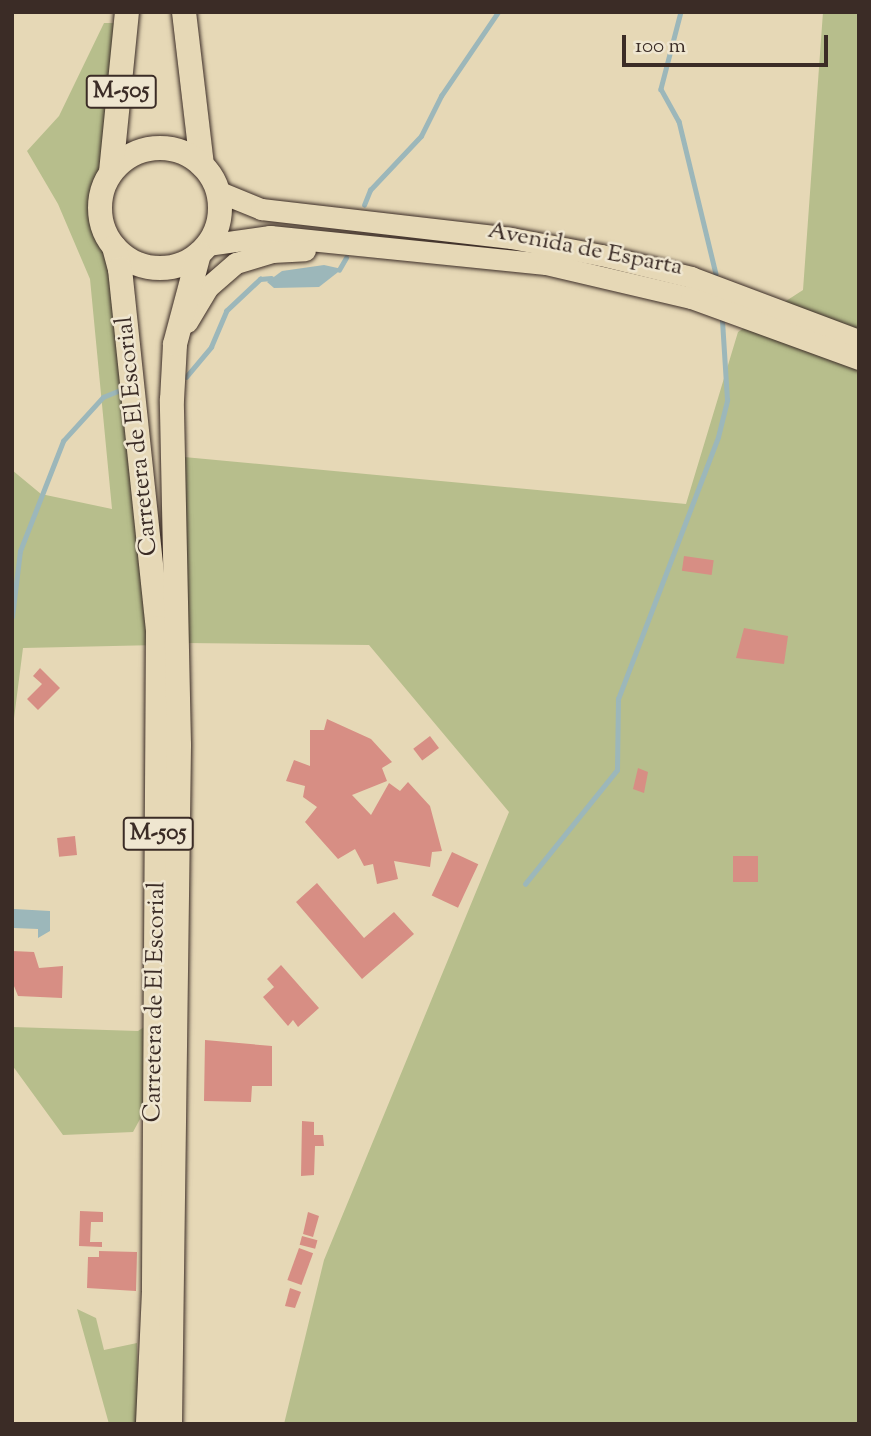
<!DOCTYPE html>
<style>
body{margin:0}
#map{position:relative;width:871px;height:1436px;overflow:hidden;background:#e6d8b6;font-family:"Sorts Mill Goudy",serif}
div>[style]{position:absolute}
.green>*{inset:0;background:#b7be8c}
.water>*{inset:0;background:#9cb7ba}
.stream>*{height:4.5px;margin:-2.25px;padding:0 2.25px;transform-origin:2.25px;border-radius:2.25px;background:#9cb7ba}
.building>*{inset:0;background:#d78e84;transform-origin:0 0}
.roads{filter:drop-shadow(0 0 2px #3b2c26) drop-shadow(0 0 2px #3b2c26)}
.major>*{height:21px;margin:-10.5px;padding:0 10.5px;transform-origin:10.5px;border-radius:10.5px;background:#e6d8b6}
.highway>*{height:24px;margin:-12px;padding:0 12px;transform-origin:12px;border-radius:12px;background:#e6d8b6}
.highway>.ring{margin:-12px;padding:0;box-sizing:content-box;background:none;border:24px solid #e6d8b6;border-radius:50%}
span{translate:-50% -50%;white-space:nowrap;text-align:center;line-height:1.15;-webkit-text-stroke:5px #efe6d0;paint-order:stroke}
.shield-label span{padding:2px 5px;background:#efe6d0;border:2px solid;border-radius:5px;-webkit-text-stroke-width:0}
.shield-label{font-size:23px;color:#3b2c26;font-weight:700}
.street-label{font-size:24px;color:#3b2c26}
.frame{position:absolute;inset:0;border:14px solid #3b2c26;pointer-events:none}
.scale{position:absolute;left:622px;top:35px;width:206px;height:32px;box-sizing:border-box;border:4px solid #3b2c26;border-top:0;padding-left:9px;font-size:21px;line-height:24px;white-space:nowrap;color:#3b2c26;-webkit-text-stroke:5px #efe6d0;paint-order:stroke}
</style>
<div id="map">
<div class="green">
<i style="clip-path:polygon(823px 12px,859px 12px,859px 1424px,284px 1424px,324px 1260px,509px 812px,369px 645px,186px 643px,184px 457px,686px 504px,738px 332px,803px 290px)"></i>
<i style="clip-path:polygon(104px 23px,127px 23px,101px 167px,94px 180px,101px 195px,100px 213px,114px 247px,158px 645px,23px 648px,12px 734px,12px 470px,41px 494px,112px 509px,90px 279px,58px 204px,27px 151px,59px 116px)"></i>
<i style="clip-path:polygon(156px 1019px,146px 1108px,133px 1132px,63px 1135px,12px 1065px,12px 1027px,138px 1031px)"></i>
<i style="clip-path:polygon(77px 1309px,96px 1318px,104px 1350px,137px 1343px,139px 1424px,109px 1424px)"></i>
</div>
<div class="water">
<i style="clip-path:polygon(324px 265px,342px 269px,319px 287px,274px 288px,267px 282px,282px 271px)"></i>
<i style="clip-path:polygon(14px 909px,50px 911px,50px 931px,38px 938px,38px 929px,14px 928px)"></i>
</div>
<div class="stream">
<i style="left:681px;top:12px;width:80px;rotate:104.6deg"></i>
<i style="left:661px;top:89px;width:37px;rotate:61deg"></i>
<i style="left:679px;top:121px;width:157px;rotate:76.4deg"></i>
<i style="left:364px;top:205px;width:16px;rotate:-68deg"></i>
<i style="left:370px;top:190px;width:74px;rotate:-46.6deg"></i>
<i style="left:421px;top:136px;width:45px;rotate:-63.4deg"></i>
<i style="left:441px;top:96px;width:102px;rotate:-55.8deg"></i>
<i style="left:339px;top:270px;width:14px;rotate:-60deg"></i>
<i style="left:186px;top:377px;width:39px;rotate:-50deg"></i>
<i style="left:211px;top:347px;width:39px;rotate:-67deg"></i>
<i style="left:226px;top:311px;width:47px;rotate:-43.3deg"></i>
<i style="left:260px;top:279px;width:11px;rotate:-5deg"></i>
<i style="left:12px;top:617px;width:66px;rotate:-83.1deg"></i>
<i style="left:20px;top:551px;width:118px;rotate:-68.6deg"></i>
<i style="left:63px;top:441px;width:59px;rotate:-47.7deg"></i>
<i style="left:103px;top:397px;width:18px;rotate:-22deg"></i>
<i style="left:525px;top:884px;width:146px;rotate:-51.1deg"></i>
<i style="left:617px;top:770px;width:71px;rotate:-89.2deg"></i>
<i style="left:618px;top:699px;width:280px;rotate:-69.1deg"></i>
<i style="left:718px;top:437px;width:38px;rotate:-76deg"></i>
<i style="left:727px;top:400px;width:80px;rotate:-93.6deg"></i>
</div>
<div class="building">
<i style="left:684px;top:556px;width:30px;height:15px;rotate:8deg"></i>
<i style="clip-path:polygon(744px 628px,788px 636px,784px 664px,736px 658px)"></i>
<i style="clip-path:polygon(40px 668px,60px 688px,38px 710px,27px 699px,42px 684px,33px 676px)"></i>
<i style="clip-path:polygon(327px 719px,371px 739px,392px 762px,382px 768px,387px 781px,352px 795px,371px 815px,389px 783px,400px 791px,408px 782px,430px 806px,442px 851px,432px 852px,430px 867px,394px 861px,398px 879px,377px 884px,373px 864px,364px 866px,355px 849px,338px 859px,305px 822px,317px 807px,303px 797px,305px 786px,286px 781px,294px 760px,310px 766px,310px 730px,324px 730px)"></i>
<i style="left:430px;top:736px;width:15px;height:21px;rotate:53deg"></i>
<i style="clip-path:polygon(638px 768px,648px 772px,644px 793px,633px 789px)"></i>
<i style="left:75px;top:836px;width:19px;height:18px;rotate:84deg"></i>
<i style="left:452px;top:852px;width:29px;height:48px;rotate:25deg"></i>
<i style="left:733px;top:856px;width:25px;height:26px"></i>
<i style="clip-path:polygon(317px 883px,364px 938px,394px 912px,414px 934px,362px 979px,296px 902px)"></i>
<i style="clip-path:polygon(12px 951px,34px 952px,39px 968px,63px 966px,62px 998px,18px 996px,12px 981px)"></i>
<i style="clip-path:polygon(281px 965px,319px 1008px,298px 1027px,293px 1020px,288px 1026px,263px 997px,274px 987px,267px 979px)"></i>
<i style="clip-path:polygon(205px 1040px,272px 1046px,272px 1086px,252px 1086px,251px 1102px,204px 1101px)"></i>
<i style="clip-path:polygon(302px 1121px,314px 1122px,314px 1135px,323px 1135px,324px 1146px,315px 1146px,314px 1175px,301px 1176px)"></i>
<i style="clip-path:polygon(80px 1211px,103px 1212px,103px 1222px,91px 1222px,90px 1242px,102px 1242px,102px 1247px,79px 1246px)"></i>
<i style="clip-path:polygon(308px 1212px,319px 1216px,313px 1237px,303px 1234px)"></i>
<i style="left:302px;top:1236px;width:16px;height:9px;rotate:15deg"></i>
<i style="left:299px;top:1248px;width:15px;height:34px;rotate:20deg"></i>
<i style="clip-path:polygon(99px 1251px,137px 1252px,136px 1291px,87px 1288px,88px 1257px,99px 1257px)"></i>
<i style="clip-path:polygon(290px 1288px,301px 1292px,295px 1308px,285px 1306px)"></i>
</div>
<div class="roads">
<div class="major">
<i style="left:217px;top:191px;width:48px;rotate:22.2deg"></i>
<i style="left:261px;top:209px;width:252px;rotate:6.6deg"></i>
<i style="left:511px;top:238px;width:92px;rotate:10.7deg"></i>
<i style="left:601px;top:255px;width:93px;rotate:13.7deg"></i>
<i style="left:691px;top:277px;width:179px;rotate:20.6deg"></i>
<i style="left:207px;top:245px;width:64px;rotate:-8.1deg"></i>
<i style="left:270px;top:236px;width:277px;rotate:5.8deg"></i>
<i style="left:546px;top:264px;width:149px;rotate:13.2deg"></i>
<i style="left:691px;top:298px;width:179px;rotate:20deg"></i>
<i style="left:187px;top:322px;width:41px;rotate:-59deg"></i>
<i style="left:208px;top:287px;width:37px;rotate:-41deg"></i>
<i style="left:236px;top:263px;width:38px;rotate:-17deg"></i>
<i style="left:272px;top:252px;width:33px;rotate:-3deg"></i>
</div>
<div class="highway">
<i style="left:184px;top:12px;width:154px;rotate:83.3deg"></i>
<i class="ring" style="left:100px;top:148px;width:96px;height:96px"></i>
<i style="left:111px;top:172px;width:161px;rotate:-84.3deg"></i>
<i style="left:114px;top:247px;width:23px;rotate:75deg"></i>
<i style="left:120px;top:269px;width:361px;rotate:84deg"></i>
<i style="left:158px;top:628px;width:663px;rotate:90.35deg"></i>
<i style="left:154px;top:1291px;width:133px;rotate:92.6deg"></i>
<i style="left:170px;top:1424px;width:679px;rotate:-89.24deg"></i>
<i style="left:179px;top:745px;width:345px;rotate:-91.2deg"></i>
<i style="left:172px;top:400px;width:56px;rotate:-86.9deg"></i>
<i style="left:175px;top:344px;width:93px;rotate:-75.1deg"></i>
</div>
</div>
<div class="shield-label">
<span style="left:121px;top:92px">M-505</span>
<span style="left:158px;top:834px">M-505</span>
</div>
<div class="street-label">
<span style="left:585px;top:250px;rotate:11deg">Avenida de Esparta</span>
<span style="left:138px;top:436px;rotate:-96deg">Carretera de El Escorial</span>
<span style="left:156px;top:1002px;rotate:-89deg">Carretera de El Escorial</span>
</div>
<div class="frame"></div>
<div class="scale">100 m</div>
</div>
